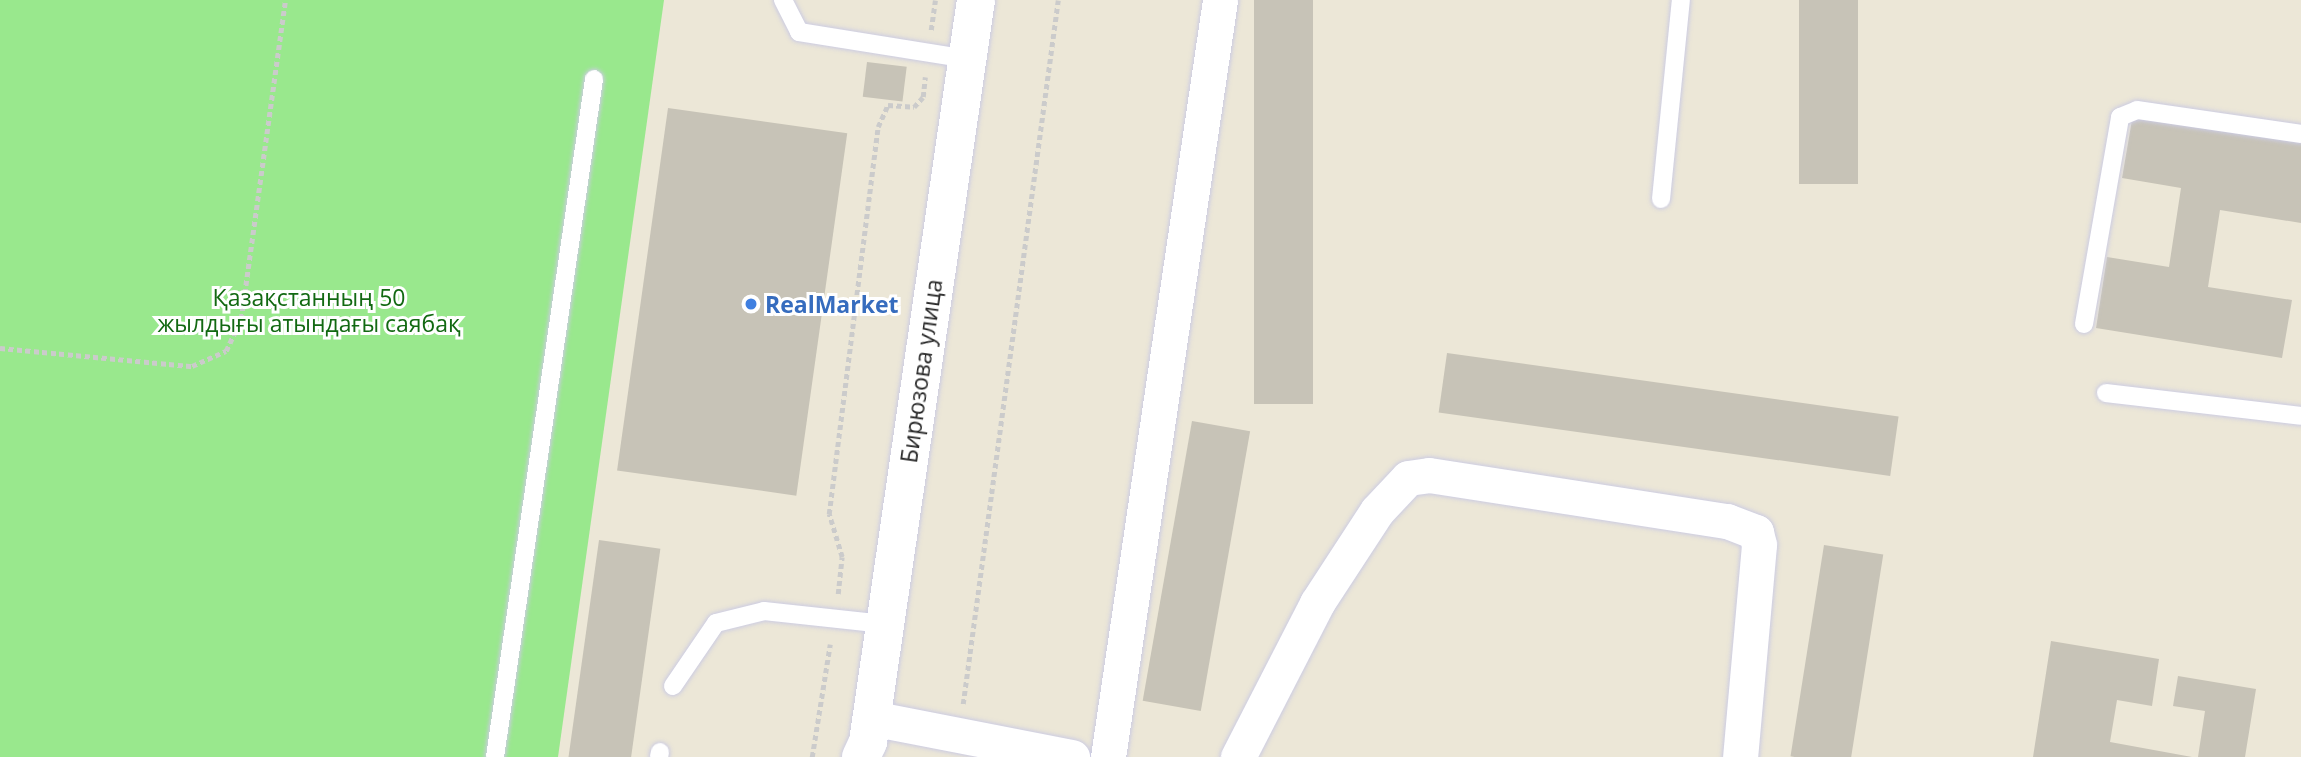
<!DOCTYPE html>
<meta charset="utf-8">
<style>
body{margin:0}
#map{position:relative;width:2301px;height:757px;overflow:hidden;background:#ece7d7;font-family:"Open Sans",sans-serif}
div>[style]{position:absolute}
.green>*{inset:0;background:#99e88d}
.building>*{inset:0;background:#c7c3b7;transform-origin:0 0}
.path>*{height:4.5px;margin-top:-2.25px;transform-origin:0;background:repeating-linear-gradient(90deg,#cbcbcb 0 5px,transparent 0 8.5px)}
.roads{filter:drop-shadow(0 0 2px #cccce2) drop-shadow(0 0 2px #cccce2)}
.service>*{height:18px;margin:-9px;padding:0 9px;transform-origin:9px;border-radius:9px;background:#fff}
.minor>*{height:35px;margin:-17.5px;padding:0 17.5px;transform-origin:17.5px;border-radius:17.5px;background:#fff}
.tertiary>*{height:38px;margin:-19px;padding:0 19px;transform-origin:19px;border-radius:19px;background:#fff}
.dots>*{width:19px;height:19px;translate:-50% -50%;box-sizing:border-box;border:4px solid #fff;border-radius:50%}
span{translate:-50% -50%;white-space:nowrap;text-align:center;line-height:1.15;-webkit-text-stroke:6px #fff;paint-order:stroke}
.park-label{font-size:23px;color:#126912}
.shop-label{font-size:23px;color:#366cbe;font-weight:700}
.left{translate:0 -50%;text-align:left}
.street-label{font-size:23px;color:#272727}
</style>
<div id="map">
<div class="green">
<i style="clip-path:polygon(0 0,664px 0,558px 757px,0 757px)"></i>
</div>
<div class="building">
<i style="left:1254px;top:0;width:59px;height:404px"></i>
<i style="left:1799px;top:0;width:59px;height:184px"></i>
<i style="left:867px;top:62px;width:40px;height:35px;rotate:7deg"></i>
<i style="left:668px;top:108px;width:181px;height:366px;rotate:8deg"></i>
<i style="clip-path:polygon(2133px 114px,2301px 141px,2301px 223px,2220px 210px,2208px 287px,2292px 300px,2282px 358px,2096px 328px,2107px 257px,2169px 267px,2181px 188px,2122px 178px)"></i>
<i style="left:1447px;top:353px;width:456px;height:60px;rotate:8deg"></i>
<i style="left:1192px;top:421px;width:59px;height:284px;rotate:10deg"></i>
<i style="left:599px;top:540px;width:62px;height:220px;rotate:8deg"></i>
<i style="left:1824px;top:545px;width:60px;height:214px;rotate:9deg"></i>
<i style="clip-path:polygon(2051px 641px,2159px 659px,2152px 706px,2117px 700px,2110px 742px,2192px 757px,2033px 757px)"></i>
<i style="clip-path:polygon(2178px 676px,2256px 689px,2245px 757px,2198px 757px,2205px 711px,2173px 706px)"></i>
</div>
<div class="path">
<i style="left:931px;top:30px;width:30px;rotate:-82deg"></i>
<i style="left:0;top:348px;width:193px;rotate:5.4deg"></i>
<i style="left:192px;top:366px;width:37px;rotate:-24deg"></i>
<i style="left:226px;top:351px;width:35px;rotate:-65deg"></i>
<i style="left:241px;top:319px;width:322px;rotate:-82.1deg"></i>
<i style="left:838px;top:594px;width:37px;rotate:-84deg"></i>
<i style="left:842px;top:557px;width:45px;rotate:-106.8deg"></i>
<i style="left:829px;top:514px;width:390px;rotate:-82.8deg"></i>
<i style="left:878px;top:127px;width:24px;rotate:-66deg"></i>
<i style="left:888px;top:105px;width:26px;rotate:4deg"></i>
<i style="left:914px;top:107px;width:13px;rotate:-48deg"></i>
<i style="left:923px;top:97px;width:20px;rotate:-84deg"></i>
<i style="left:963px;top:704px;width:710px;rotate:-82.31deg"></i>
<i style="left:812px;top:757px;width:114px;rotate:-80.9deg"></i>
</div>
<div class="roads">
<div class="service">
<i style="left:783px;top:0;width:36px;rotate:63deg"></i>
<i style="left:799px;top:32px;width:170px;rotate:9.1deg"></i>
<i style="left:1661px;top:199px;width:200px;rotate:-84.3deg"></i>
<i style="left:2084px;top:324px;width:210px;rotate:-80.1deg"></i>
<i style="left:2120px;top:117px;width:18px;rotate:-22deg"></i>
<i style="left:2137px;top:110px;width:166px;rotate:8.3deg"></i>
<i style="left:2106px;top:393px;width:196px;rotate:6.7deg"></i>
<i style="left:673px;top:686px;width:76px;rotate:-55.7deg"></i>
<i style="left:716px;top:623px;width:49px;rotate:-14deg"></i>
<i style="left:764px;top:611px;width:121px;rotate:6.2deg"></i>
<i style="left:495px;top:757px;width:685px;rotate:-81.69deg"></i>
<i style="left:659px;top:757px;width:5px;rotate:-79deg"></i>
</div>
<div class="minor">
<i style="left:871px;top:718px;width:205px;rotate:11deg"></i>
<i style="left:1108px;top:757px;width:765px;rotate:-81.58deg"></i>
<i style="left:1238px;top:757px;width:173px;rotate:-62.8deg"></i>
<i style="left:1317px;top:603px;width:110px;rotate:-56.9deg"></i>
<i style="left:1377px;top:511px;width:45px;rotate:-46.8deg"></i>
<i style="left:1408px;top:478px;width:21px;rotate:-8deg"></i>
<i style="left:1429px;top:475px;width:302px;rotate:8.8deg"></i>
<i style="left:1727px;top:521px;width:31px;rotate:21deg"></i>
<i style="left:1756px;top:532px;width:13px;rotate:77deg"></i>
<i style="left:1759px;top:545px;width:213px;rotate:95.1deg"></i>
</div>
<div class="tertiary">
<i style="left:861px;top:757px;width:17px;rotate:-65deg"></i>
<i style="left:868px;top:742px;width:750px;rotate:-81.72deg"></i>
</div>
</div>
<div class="dots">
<i style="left:751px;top:304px;background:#3f7fe0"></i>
</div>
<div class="park-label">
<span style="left:309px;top:310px">Қазақстанның 50<br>жылдығы атындағы саябақ</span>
</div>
<div class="shop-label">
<span class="left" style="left:765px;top:304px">RealMarket</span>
</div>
<div class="street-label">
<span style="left:921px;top:371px;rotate:-82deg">Бирюзова улица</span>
</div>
</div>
